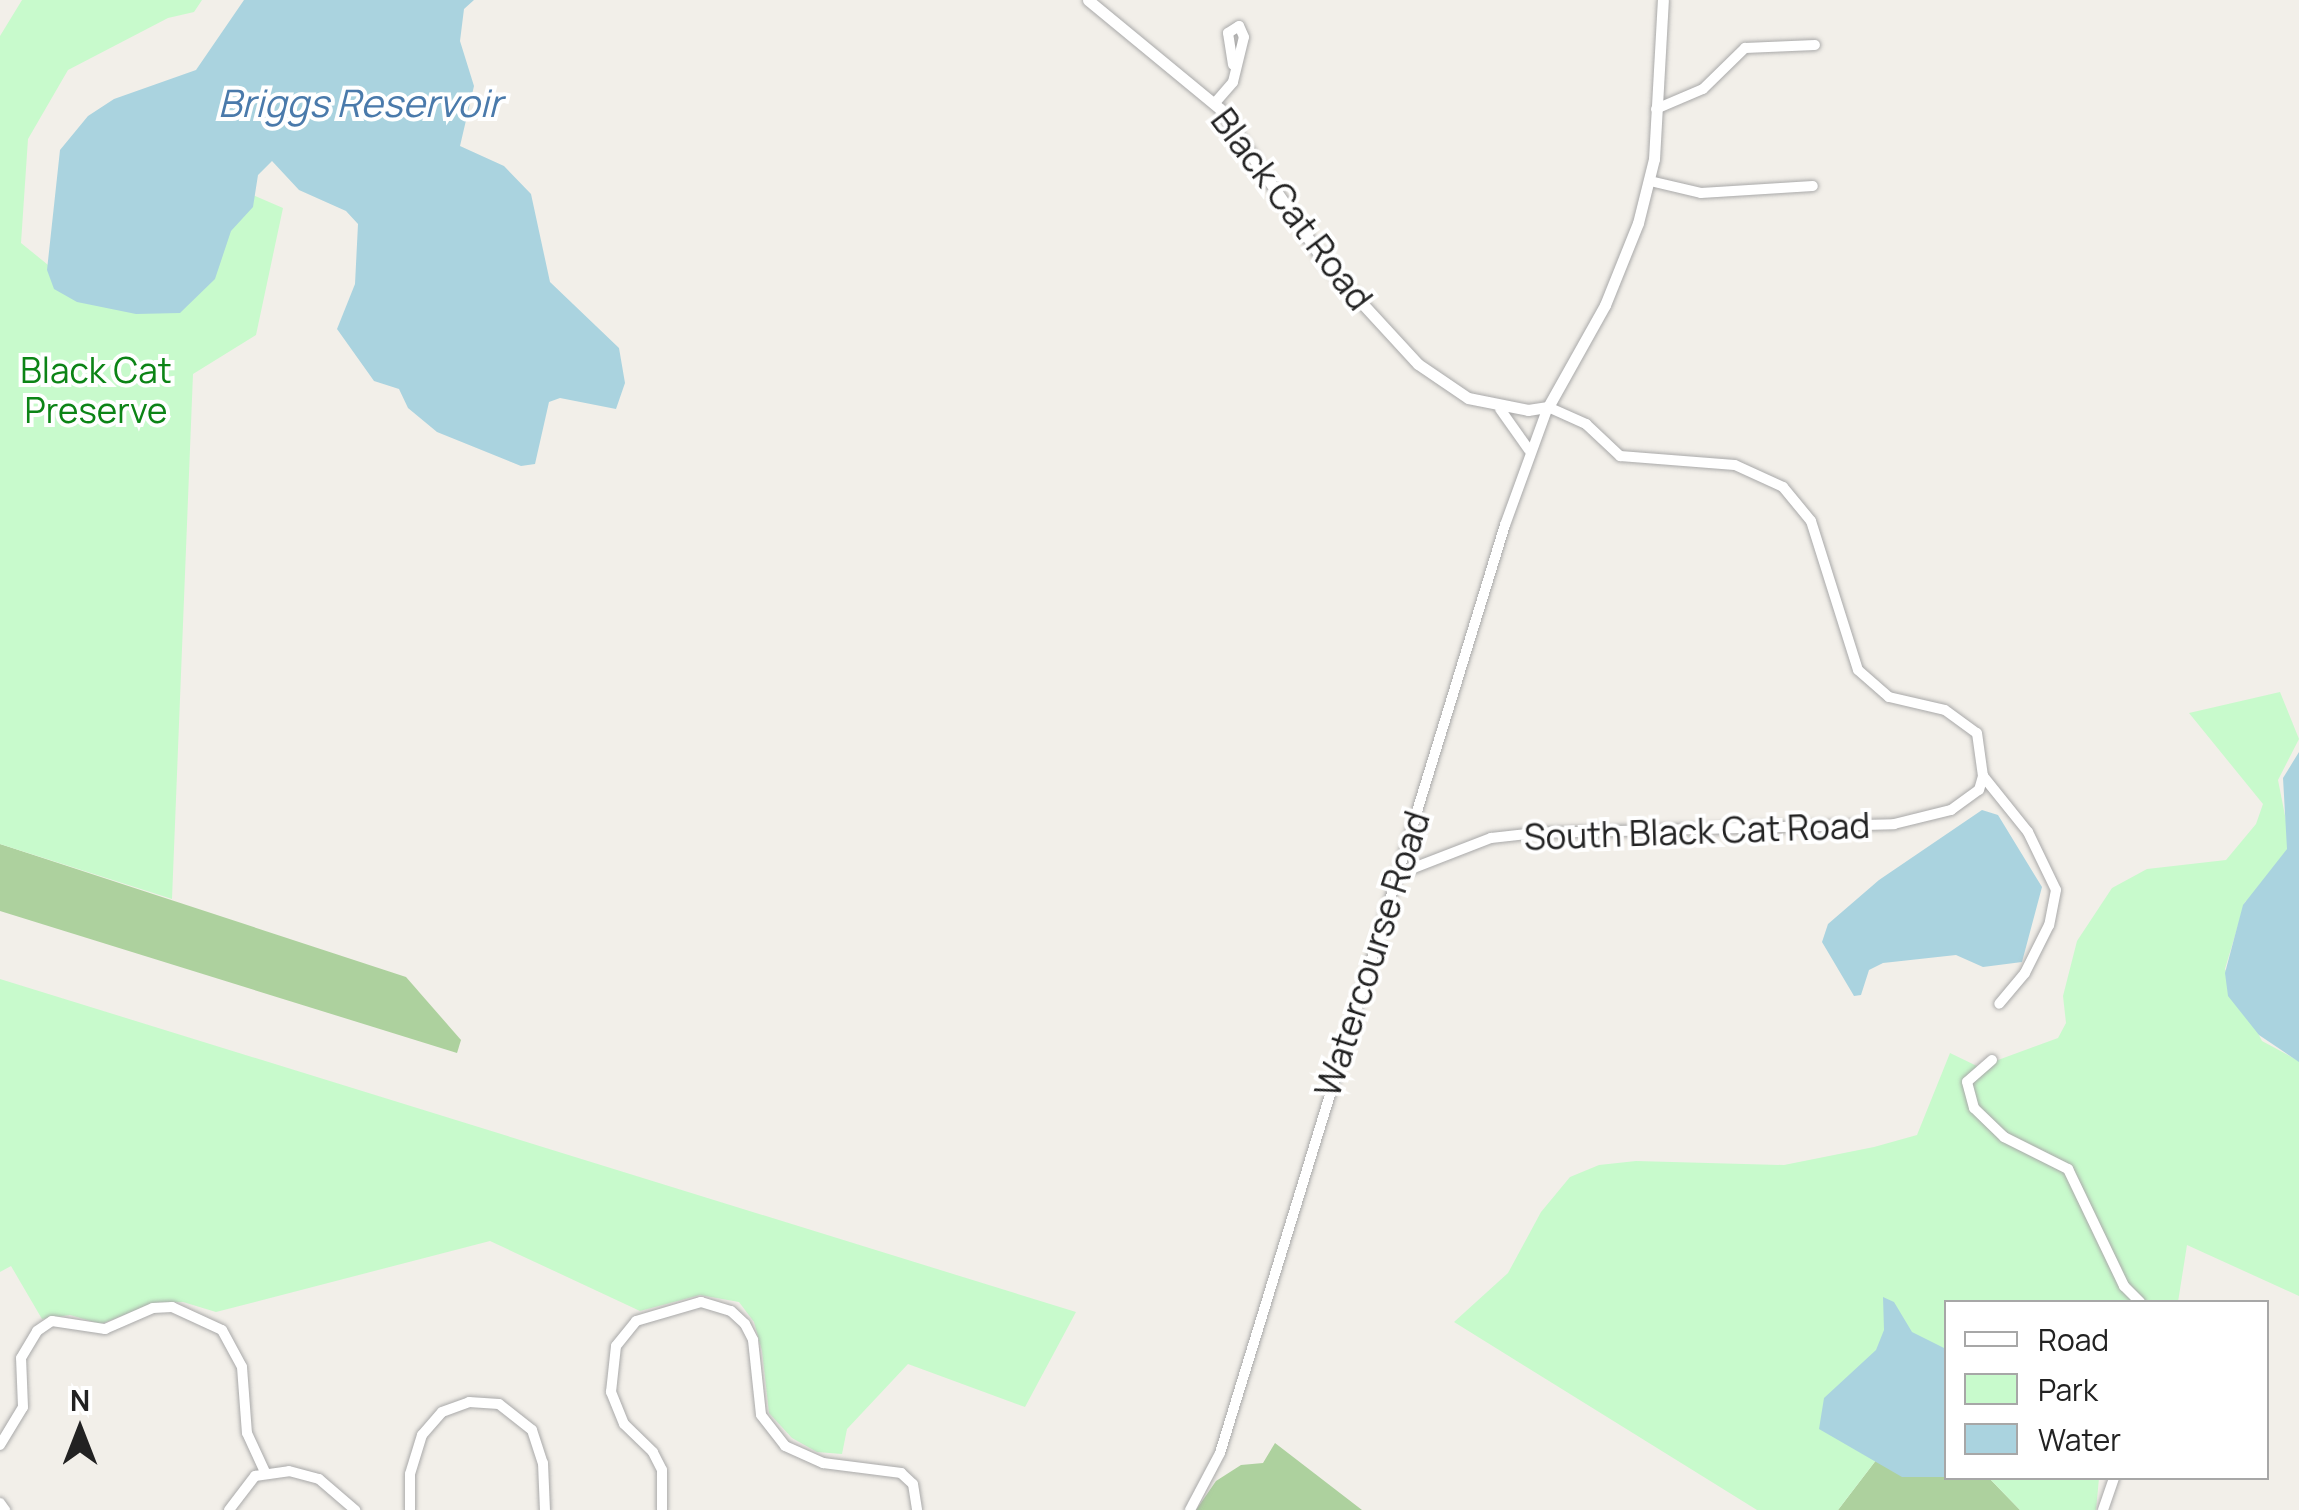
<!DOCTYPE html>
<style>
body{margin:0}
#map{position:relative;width:2299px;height:1510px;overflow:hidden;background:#f2efe9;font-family:Manrope,sans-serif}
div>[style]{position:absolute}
.forest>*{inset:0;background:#add19e}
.park>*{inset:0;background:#c8facc}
.water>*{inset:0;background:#aad3df}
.roads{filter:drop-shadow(0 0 2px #a9a9a9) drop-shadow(0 0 2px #a9a9a9)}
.minor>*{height:10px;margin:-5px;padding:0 5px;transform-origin:5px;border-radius:5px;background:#fff}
.tertiary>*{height:11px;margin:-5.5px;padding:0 5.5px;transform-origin:5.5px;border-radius:5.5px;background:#fff}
span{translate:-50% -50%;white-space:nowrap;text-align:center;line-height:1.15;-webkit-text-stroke:8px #fff;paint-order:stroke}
.street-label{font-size:35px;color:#222}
.park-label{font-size:35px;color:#0c8416}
.water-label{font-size:38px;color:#4a7aab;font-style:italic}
.legend{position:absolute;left:1944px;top:1300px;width:325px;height:180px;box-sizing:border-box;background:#fff;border:2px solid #a7a7a7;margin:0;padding:12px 18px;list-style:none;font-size:30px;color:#222}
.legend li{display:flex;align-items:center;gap:20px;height:50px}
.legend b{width:50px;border:2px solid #a7a7a7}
.north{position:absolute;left:30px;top:1380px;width:100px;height:100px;-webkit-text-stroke:8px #fff;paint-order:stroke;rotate:0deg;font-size:28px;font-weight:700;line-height:40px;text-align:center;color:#222}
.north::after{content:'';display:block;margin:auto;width:35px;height:45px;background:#222;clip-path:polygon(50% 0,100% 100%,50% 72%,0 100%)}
</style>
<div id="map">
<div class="forest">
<i style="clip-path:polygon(0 844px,406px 977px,461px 1040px,457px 1053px,0 911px)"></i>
<i style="clip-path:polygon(1919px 1404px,1946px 1432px,1946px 1478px,1989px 1478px,2020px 1510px,1838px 1510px)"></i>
<i style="clip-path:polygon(1275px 1443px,1362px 1510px,1196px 1510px,1216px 1481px,1241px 1465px,1263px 1463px)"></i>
</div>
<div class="park">
<i style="clip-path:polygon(22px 0,202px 0,194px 12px,168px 18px,68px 70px,28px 139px,21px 243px,74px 286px,246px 192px,283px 208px,256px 335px,193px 374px,172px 899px,0 844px,0 36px)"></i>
<i style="clip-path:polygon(2280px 692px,2299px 739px,2278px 780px,2292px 851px,2274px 881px,2245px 902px,2225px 969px,2262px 1041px,2299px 1061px,2299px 1296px,2187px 1245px,2178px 1302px,1946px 1302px,1946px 1432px,1919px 1404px,1838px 1510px,1757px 1510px,1454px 1322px,1508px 1273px,1541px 1212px,1570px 1177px,1599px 1165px,1636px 1161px,1784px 1165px,1874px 1147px,1917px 1135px,1950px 1053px,1979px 1067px,2058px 1038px,2066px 1023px,2063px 996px,2077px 941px,2112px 888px,2147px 869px,2226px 860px,2256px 824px,2263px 804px,2189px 713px)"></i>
<i style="clip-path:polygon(0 979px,1076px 1312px,1025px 1407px,908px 1364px,847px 1429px,842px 1454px,817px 1452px,792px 1438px,769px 1413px,762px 1351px,754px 1322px,739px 1302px,700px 1295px,640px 1311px,490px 1241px,216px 1312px,183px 1302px,155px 1303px,101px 1324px,70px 1315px,42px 1319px,11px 1266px,0 1272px)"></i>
<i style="clip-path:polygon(1989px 1478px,2099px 1478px,2096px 1510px,2020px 1510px)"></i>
</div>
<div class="water">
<i style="clip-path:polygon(244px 0,474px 0,464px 9px,460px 41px,474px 86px,460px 146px,504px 166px,531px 194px,550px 282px,619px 348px,625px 383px,616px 409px,560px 398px,549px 402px,535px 464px,521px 466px,437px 432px,408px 408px,399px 389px,374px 381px,337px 329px,355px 284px,358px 224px,346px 211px,299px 190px,272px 161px,258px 175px,253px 207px,231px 231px,215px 279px,180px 313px,136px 314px,77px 302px,54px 289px,47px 270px,60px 150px,88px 116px,114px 99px,196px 70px)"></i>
<i style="clip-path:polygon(2299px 752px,2299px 1062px,2259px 1035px,2228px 996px,2225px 973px,2243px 905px,2287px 849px,2283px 778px)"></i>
<i style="clip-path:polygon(1982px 810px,1998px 815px,2042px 887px,2022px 962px,1983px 967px,1956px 955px,1883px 963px,1869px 970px,1861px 995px,1854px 996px,1822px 942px,1828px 924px,1879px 880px)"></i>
<i style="clip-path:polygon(1883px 1297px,1894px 1302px,1912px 1332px,1946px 1349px,1946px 1477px,1902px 1477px,1819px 1429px,1824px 1398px,1876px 1350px,1884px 1330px)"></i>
</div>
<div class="roads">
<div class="minor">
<i style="left:1214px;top:104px;width:29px;rotate:-49deg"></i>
<i style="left:1233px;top:82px;width:46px;rotate:-76.3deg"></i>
<i style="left:1244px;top:37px;width:12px;rotate:-114deg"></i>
<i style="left:1239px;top:26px;width:13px;rotate:148deg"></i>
<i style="left:1228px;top:33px;width:32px;rotate:81deg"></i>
<i style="left:1656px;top:109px;width:51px;rotate:-23.1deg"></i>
<i style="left:1703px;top:89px;width:59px;rotate:-44.3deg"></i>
<i style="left:1745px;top:48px;width:70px;rotate:-2.5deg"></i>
<i style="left:1650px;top:181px;width:52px;rotate:13.2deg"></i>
<i style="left:1701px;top:193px;width:112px;rotate:-3.6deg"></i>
<i style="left:1500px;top:409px;width:50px;rotate:54.7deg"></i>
<i style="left:1398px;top:874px;width:100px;rotate:-21.2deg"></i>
<i style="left:1491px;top:838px;width:45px;rotate:-6.3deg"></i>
<i style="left:1536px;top:833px;width:358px;rotate:-1.4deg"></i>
<i style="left:1894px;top:824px;width:59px;rotate:-13.8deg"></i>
<i style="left:1951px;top:810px;width:34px;rotate:-36deg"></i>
<i style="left:1979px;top:790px;width:15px;rotate:-74deg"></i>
<i style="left:1992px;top:1060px;width:33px;rotate:139deg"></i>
<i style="left:1967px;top:1082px;width:27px;rotate:75deg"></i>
<i style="left:1974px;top:1108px;width:42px;rotate:44deg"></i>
<i style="left:2004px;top:1137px;width:72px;rotate:26.6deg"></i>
<i style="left:2068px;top:1169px;width:130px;rotate:64.4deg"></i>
<i style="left:2124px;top:1286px;width:23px;rotate:45deg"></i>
<i style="left:0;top:1445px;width:44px;rotate:-58.8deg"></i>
<i style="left:23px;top:1407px;width:49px;rotate:-92.3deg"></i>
<i style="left:21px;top:1358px;width:31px;rotate:-59deg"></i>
<i style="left:37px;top:1331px;width:18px;rotate:-34deg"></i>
<i style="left:52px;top:1321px;width:54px;rotate:8.6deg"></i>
<i style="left:105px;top:1329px;width:52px;rotate:-23.6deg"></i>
<i style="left:153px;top:1308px;width:19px;rotate:-3deg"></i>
<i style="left:172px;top:1307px;width:55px;rotate:24.7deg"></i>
<i style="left:222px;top:1330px;width:42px;rotate:61.6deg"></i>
<i style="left:242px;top:1367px;width:66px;rotate:85.7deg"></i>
<i style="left:247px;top:1433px;width:43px;rotate:65.2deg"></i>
<i style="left:0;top:1503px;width:9px;rotate:54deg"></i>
<i style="left:229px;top:1510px;width:43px;rotate:-52.6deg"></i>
<i style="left:255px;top:1476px;width:34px;rotate:-8deg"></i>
<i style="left:289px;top:1471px;width:31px;rotate:15deg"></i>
<i style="left:319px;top:1479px;width:48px;rotate:40.7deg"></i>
<i style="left:410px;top:1510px;width:36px;rotate:-90deg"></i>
<i style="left:410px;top:1474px;width:41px;rotate:-72.9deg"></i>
<i style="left:422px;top:1435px;width:30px;rotate:-49deg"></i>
<i style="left:442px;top:1412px;width:29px;rotate:-20deg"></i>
<i style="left:469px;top:1402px;width:30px;rotate:4deg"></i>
<i style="left:499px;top:1404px;width:42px;rotate:38.2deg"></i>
<i style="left:532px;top:1430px;width:35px;rotate:72deg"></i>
<i style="left:543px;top:1463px;width:47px;rotate:87.6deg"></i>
<i style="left:662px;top:1510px;width:40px;rotate:-90deg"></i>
<i style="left:662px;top:1470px;width:20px;rotate:-117deg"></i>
<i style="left:653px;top:1452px;width:40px;rotate:-136deg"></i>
<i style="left:624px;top:1424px;width:35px;rotate:-112deg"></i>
<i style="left:611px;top:1392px;width:46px;rotate:-83.8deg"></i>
<i style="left:616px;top:1346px;width:32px;rotate:-51deg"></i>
<i style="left:636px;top:1321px;width:68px;rotate:-16.3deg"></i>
<i style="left:701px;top:1302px;width:31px;rotate:17deg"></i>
<i style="left:731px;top:1311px;width:19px;rotate:43deg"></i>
<i style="left:745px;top:1324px;width:18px;rotate:63deg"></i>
<i style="left:753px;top:1340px;width:75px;rotate:83.9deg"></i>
<i style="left:761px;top:1415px;width:39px;rotate:52deg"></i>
<i style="left:785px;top:1446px;width:42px;rotate:24.1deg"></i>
<i style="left:823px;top:1463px;width:79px;rotate:7.3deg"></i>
<i style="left:901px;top:1473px;width:16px;rotate:43deg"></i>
<i style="left:913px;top:1484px;width:26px;rotate:81deg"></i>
<i style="left:1190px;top:1510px;width:64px;rotate:-62.2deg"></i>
<i style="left:1220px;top:1453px;width:971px;rotate:-72.93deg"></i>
<i style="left:1505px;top:525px;width:126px;rotate:-70deg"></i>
<i style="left:1548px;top:407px;width:42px;rotate:24.1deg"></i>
<i style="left:1586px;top:424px;width:47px;rotate:43.3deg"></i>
<i style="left:1620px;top:456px;width:115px;rotate:4.5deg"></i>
<i style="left:1735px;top:465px;width:53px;rotate:24.6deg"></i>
<i style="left:1783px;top:487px;width:44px;rotate:50.5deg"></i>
<i style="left:1811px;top:521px;width:156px;rotate:72.5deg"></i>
<i style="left:1858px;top:670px;width:41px;rotate:41.1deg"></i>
<i style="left:1889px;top:697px;width:57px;rotate:13.1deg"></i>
<i style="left:1945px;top:710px;width:39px;rotate:36deg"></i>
<i style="left:1977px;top:733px;width:43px;rotate:82.1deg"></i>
<i style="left:1983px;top:776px;width:72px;rotate:51.2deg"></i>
<i style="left:2028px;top:832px;width:64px;rotate:64.2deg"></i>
<i style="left:2056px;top:890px;width:36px;rotate:101deg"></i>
<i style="left:2049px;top:925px;width:54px;rotate:116.6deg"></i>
<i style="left:2025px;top:973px;width:40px;rotate:130deg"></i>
<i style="left:2103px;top:1510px;width:34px;rotate:-71deg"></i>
</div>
<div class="tertiary">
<i style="left:1088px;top:0;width:171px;rotate:39.5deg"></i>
<i style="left:1220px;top:109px;width:186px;rotate:55.7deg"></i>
<i style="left:1325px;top:263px;width:137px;rotate:47.4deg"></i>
<i style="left:1418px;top:364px;width:60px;rotate:34.2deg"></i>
<i style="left:1468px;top:398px;width:61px;rotate:11.3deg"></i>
<i style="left:1528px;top:410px;width:20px;rotate:-9deg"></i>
<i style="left:1548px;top:407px;width:117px;rotate:-60.8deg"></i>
<i style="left:1605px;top:305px;width:88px;rotate:-68.1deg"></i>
<i style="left:1638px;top:223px;width:66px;rotate:-76deg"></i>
<i style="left:1654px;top:159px;width:159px;rotate:-86.8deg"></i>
</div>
</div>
<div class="street-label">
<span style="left:1292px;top:209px;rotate:53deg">Black Cat Road</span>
<span style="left:1697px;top:831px;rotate:-2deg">South Black Cat Road</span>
<span style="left:1372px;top:954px;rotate:-72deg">Watercourse Road</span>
</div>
<div class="park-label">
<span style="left:96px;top:390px">Black Cat<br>Preserve</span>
</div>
<div class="water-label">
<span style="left:360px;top:103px">Briggs Reservoir</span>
</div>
<ul class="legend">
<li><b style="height:12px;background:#fff"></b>Road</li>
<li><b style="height:28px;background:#c8facc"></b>Park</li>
<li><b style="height:28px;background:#aad3df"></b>Water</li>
</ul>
<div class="north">N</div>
</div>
